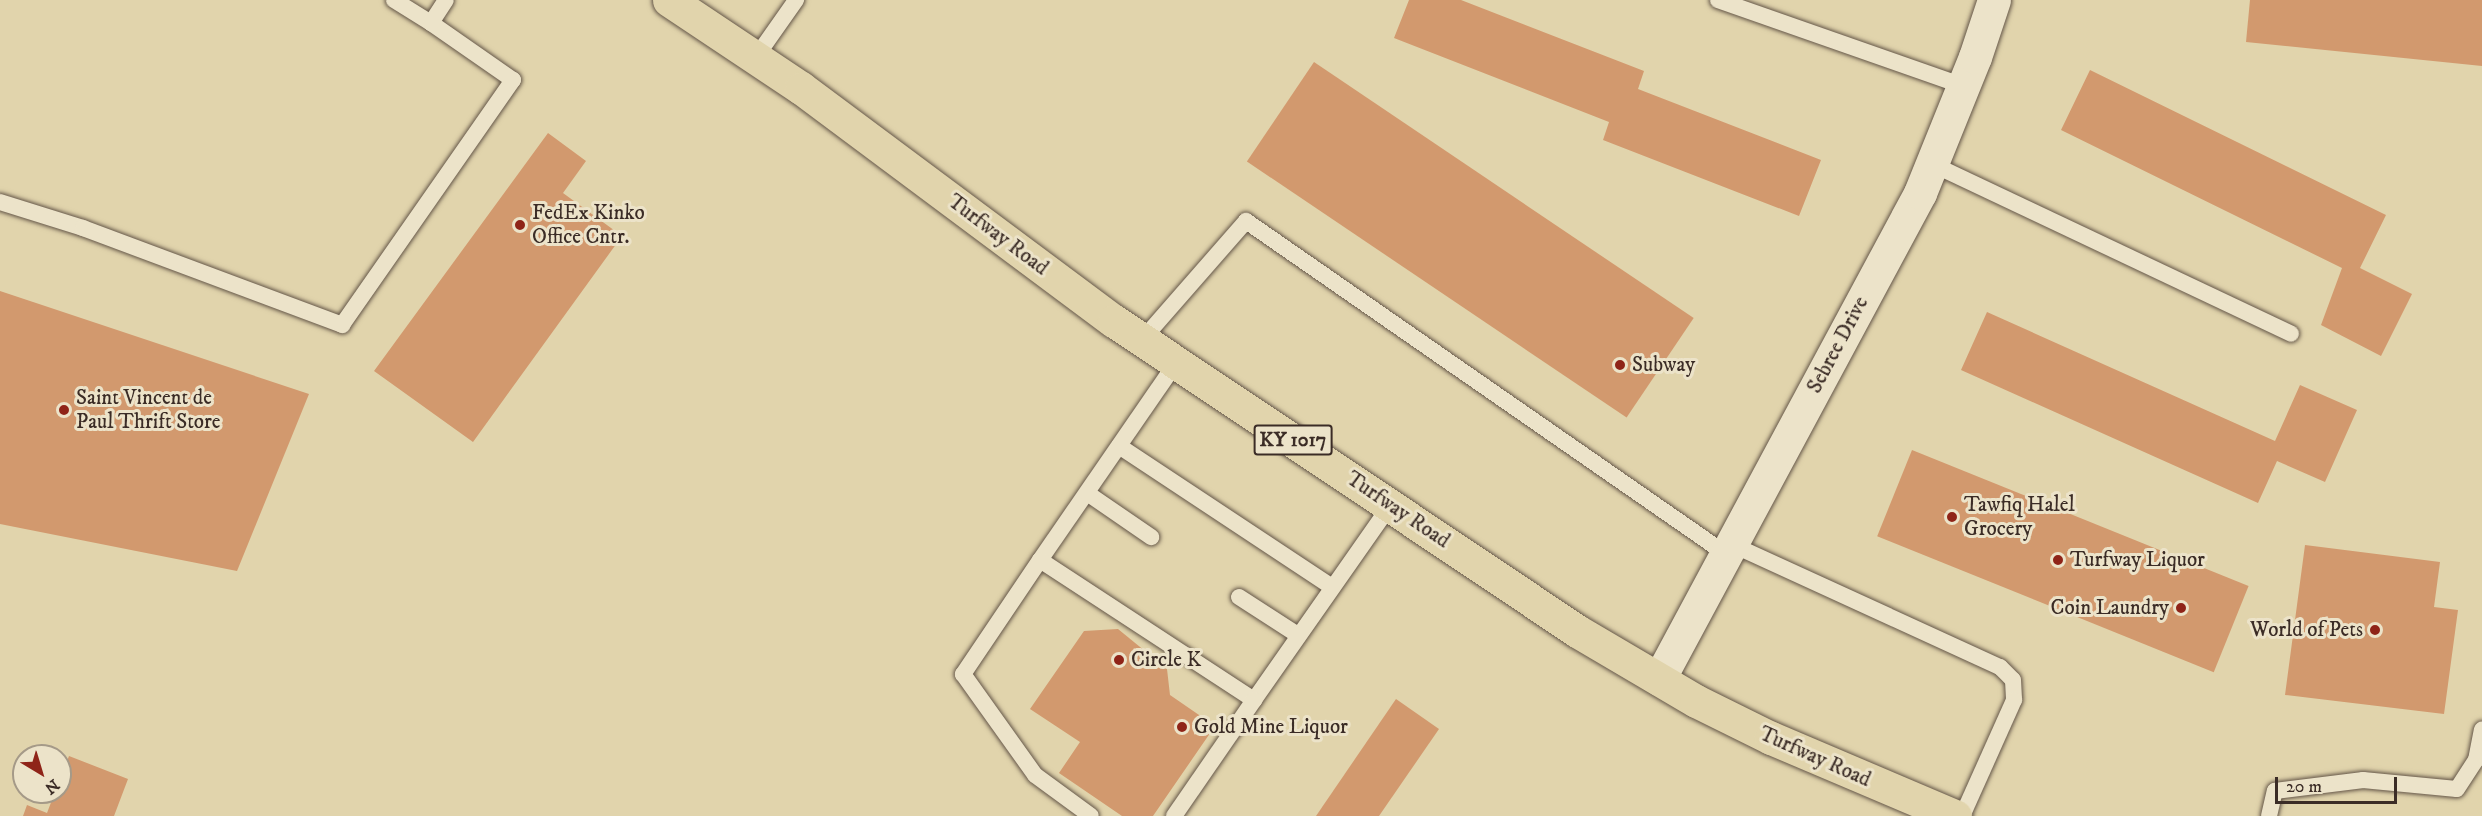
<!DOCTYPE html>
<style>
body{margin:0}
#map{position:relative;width:2482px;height:816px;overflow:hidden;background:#e1d4ac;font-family:"IM FELL DW Pica",serif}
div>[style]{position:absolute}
.building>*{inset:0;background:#d2996e;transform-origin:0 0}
.roads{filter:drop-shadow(0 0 2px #645648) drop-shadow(0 0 2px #645648)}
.lane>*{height:16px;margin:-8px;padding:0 8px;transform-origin:8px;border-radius:8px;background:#ece3c9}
.street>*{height:33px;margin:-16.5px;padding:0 16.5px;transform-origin:16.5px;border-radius:16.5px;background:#ece3c9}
.primary>*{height:33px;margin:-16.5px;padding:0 16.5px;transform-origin:16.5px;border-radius:16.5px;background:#e1d4ac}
.dots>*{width:16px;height:16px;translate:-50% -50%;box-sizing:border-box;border:3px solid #ece3c9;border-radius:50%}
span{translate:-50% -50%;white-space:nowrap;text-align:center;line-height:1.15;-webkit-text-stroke:6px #ece3c9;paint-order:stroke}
.shield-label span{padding:2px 4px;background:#ece3c9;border:2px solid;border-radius:4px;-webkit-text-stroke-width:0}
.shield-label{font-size:20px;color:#3b2c26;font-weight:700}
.poi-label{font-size:21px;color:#3b2c26}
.left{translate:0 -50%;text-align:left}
.right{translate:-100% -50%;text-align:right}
.street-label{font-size:21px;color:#3b2c26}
.north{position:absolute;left:12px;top:744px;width:60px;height:60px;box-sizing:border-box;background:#ece3c9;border:2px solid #a59a88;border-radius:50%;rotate:142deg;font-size:16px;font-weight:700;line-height:24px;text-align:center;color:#3b2c26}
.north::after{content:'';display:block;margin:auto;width:21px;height:27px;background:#8f2418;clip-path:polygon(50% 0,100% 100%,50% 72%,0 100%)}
.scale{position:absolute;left:2275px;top:777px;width:122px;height:27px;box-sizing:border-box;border:3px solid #3b2c26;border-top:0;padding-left:8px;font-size:18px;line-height:21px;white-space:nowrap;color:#3b2c26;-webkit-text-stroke:4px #ece3c9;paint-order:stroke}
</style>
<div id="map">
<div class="building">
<i style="clip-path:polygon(1409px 0,1461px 0,1644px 71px,1638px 89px,1821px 160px,1799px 216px,1603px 140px,1609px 122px,1394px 38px)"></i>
<i style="clip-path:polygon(2250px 0,2482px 0,2482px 66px,2246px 42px)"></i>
<i style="left:1314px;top:62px;width:458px;height:120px;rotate:34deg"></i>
<i style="clip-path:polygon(2090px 70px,2386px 215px,2360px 268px,2412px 294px,2381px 356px,2321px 325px,2342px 268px,2061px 130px)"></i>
<i style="clip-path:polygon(548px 133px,586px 161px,563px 193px,622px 236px,473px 442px,374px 371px)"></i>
<i style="clip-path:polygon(0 291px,309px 394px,237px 571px,0 524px)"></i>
<i style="clip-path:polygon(1987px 312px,2275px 441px,2300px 385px,2357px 410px,2325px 482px,2277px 461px,2258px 503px,1961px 370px)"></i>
<i style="left:1912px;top:450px;width:363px;height:93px;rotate:22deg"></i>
<i style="clip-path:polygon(2305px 545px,2440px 562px,2434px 607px,2458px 610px,2444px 714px,2285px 695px)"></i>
<i style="clip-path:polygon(1118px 629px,1167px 669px,1170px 695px,1215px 726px,1153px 816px,1122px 816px,1059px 773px,1080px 742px,1030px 709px,1084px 631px)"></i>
<i style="clip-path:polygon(1396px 699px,1439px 729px,1379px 816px,1316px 816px)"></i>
<i style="clip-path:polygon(69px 756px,128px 779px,114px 816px,23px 816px,27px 805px,47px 813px,55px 792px,60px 792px,60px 779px)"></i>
</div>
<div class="roads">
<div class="lane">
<i style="left:394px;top:0;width:44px;rotate:31.9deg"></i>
<i style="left:1718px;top:0;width:260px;rotate:19.3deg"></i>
<i style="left:756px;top:57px;width:70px;rotate:-54.9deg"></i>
<i style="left:1932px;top:164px;width:397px;rotate:25.3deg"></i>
<i style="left:0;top:202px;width:87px;rotate:17.4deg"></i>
<i style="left:83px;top:228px;width:277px;rotate:20.5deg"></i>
<i style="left:342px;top:325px;width:299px;rotate:-55.1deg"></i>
<i style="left:513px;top:80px;width:100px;rotate:-145.2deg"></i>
<i style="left:431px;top:23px;width:27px;rotate:-57deg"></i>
<i style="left:1142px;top:340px;width:158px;rotate:-48.8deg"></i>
<i style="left:1246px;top:221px;width:584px;rotate:34.75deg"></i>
<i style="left:1176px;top:363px;width:239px;rotate:124.6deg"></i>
<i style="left:1040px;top:560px;width:256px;rotate:33.2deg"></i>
<i style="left:1254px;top:700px;width:239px;rotate:-55deg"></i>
<i style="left:1119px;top:446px;width:255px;rotate:33.5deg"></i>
<i style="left:1087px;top:493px;width:78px;rotate:34.5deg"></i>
<i style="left:1731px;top:544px;width:296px;rotate:24.6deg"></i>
<i style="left:2000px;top:667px;width:18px;rotate:45deg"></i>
<i style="left:2013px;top:680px;width:20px;rotate:87deg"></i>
<i style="left:2014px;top:700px;width:127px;rotate:114.1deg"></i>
<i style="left:1040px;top:560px;width:138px;rotate:124deg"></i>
<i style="left:963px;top:674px;width:124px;rotate:54.5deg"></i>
<i style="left:1035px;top:775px;width:69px;rotate:36.2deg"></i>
<i style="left:1239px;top:597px;width:70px;rotate:32.8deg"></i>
<i style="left:1174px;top:816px;width:141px;rotate:-55.4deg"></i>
<i style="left:2269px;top:816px;width:26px;rotate:-77deg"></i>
<i style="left:2275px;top:791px;width:89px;rotate:-7.1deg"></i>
<i style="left:2363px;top:780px;width:94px;rotate:5.5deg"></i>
<i style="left:2457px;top:789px;width:35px;rotate:-57deg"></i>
<i style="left:2476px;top:760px;width:31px;rotate:-79deg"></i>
</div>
<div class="street">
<i style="left:1659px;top:679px;width:552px;rotate:-61.76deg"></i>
<i style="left:1920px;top:193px;width:147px;rotate:-68deg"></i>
<i style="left:1975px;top:57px;width:60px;rotate:-71.6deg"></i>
</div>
<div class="primary">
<i style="left:669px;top:0;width:159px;rotate:33.7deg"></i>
<i style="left:801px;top:88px;width:390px;rotate:36.7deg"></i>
<i style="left:1114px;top:321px;width:557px;rotate:33.8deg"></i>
<i style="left:1577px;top:631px;width:138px;rotate:30.5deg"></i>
<i style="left:1696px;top:701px;width:84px;rotate:26.3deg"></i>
<i style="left:1771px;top:738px;width:200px;rotate:23deg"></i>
</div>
</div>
<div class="dots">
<i style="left:520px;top:225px;background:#8f2418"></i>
<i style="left:1620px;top:365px;background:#8f2418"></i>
<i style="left:64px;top:410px;background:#8f2418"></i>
<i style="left:1952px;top:517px;background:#8f2418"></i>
<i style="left:2058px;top:560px;background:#8f2418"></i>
<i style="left:2181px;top:608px;background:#8f2418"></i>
<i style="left:2375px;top:630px;background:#8f2418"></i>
<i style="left:1119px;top:660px;background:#8f2418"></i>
<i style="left:1182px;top:727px;background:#8f2418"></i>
</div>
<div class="shield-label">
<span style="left:1293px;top:440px">KY 1017</span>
</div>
<div class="poi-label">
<span class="left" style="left:532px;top:225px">FedEx Kinko<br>Office Cntr.</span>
<span class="left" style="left:1632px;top:365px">Subway</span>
<span class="left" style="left:76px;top:410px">Saint Vincent de<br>Paul Thrift Store</span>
<span class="left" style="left:1964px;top:517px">Tawfiq Halel<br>Grocery</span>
<span class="left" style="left:2070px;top:560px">Turfway Liquor</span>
<span class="right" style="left:2169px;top:608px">Coin Laundry</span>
<span class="right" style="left:2363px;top:630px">World of Pets</span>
<span class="left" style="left:1131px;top:660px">Circle K</span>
<span class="left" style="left:1194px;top:727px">Gold Mine Liquor</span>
</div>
<div class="street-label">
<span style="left:998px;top:235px;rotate:37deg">Turfway Road</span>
<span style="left:1838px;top:345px;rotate:-62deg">Sebree Drive</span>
<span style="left:1398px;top:510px;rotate:34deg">Turfway Road</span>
<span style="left:1815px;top:757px;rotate:24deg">Turfway Road</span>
</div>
<div class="north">N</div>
<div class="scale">20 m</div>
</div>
